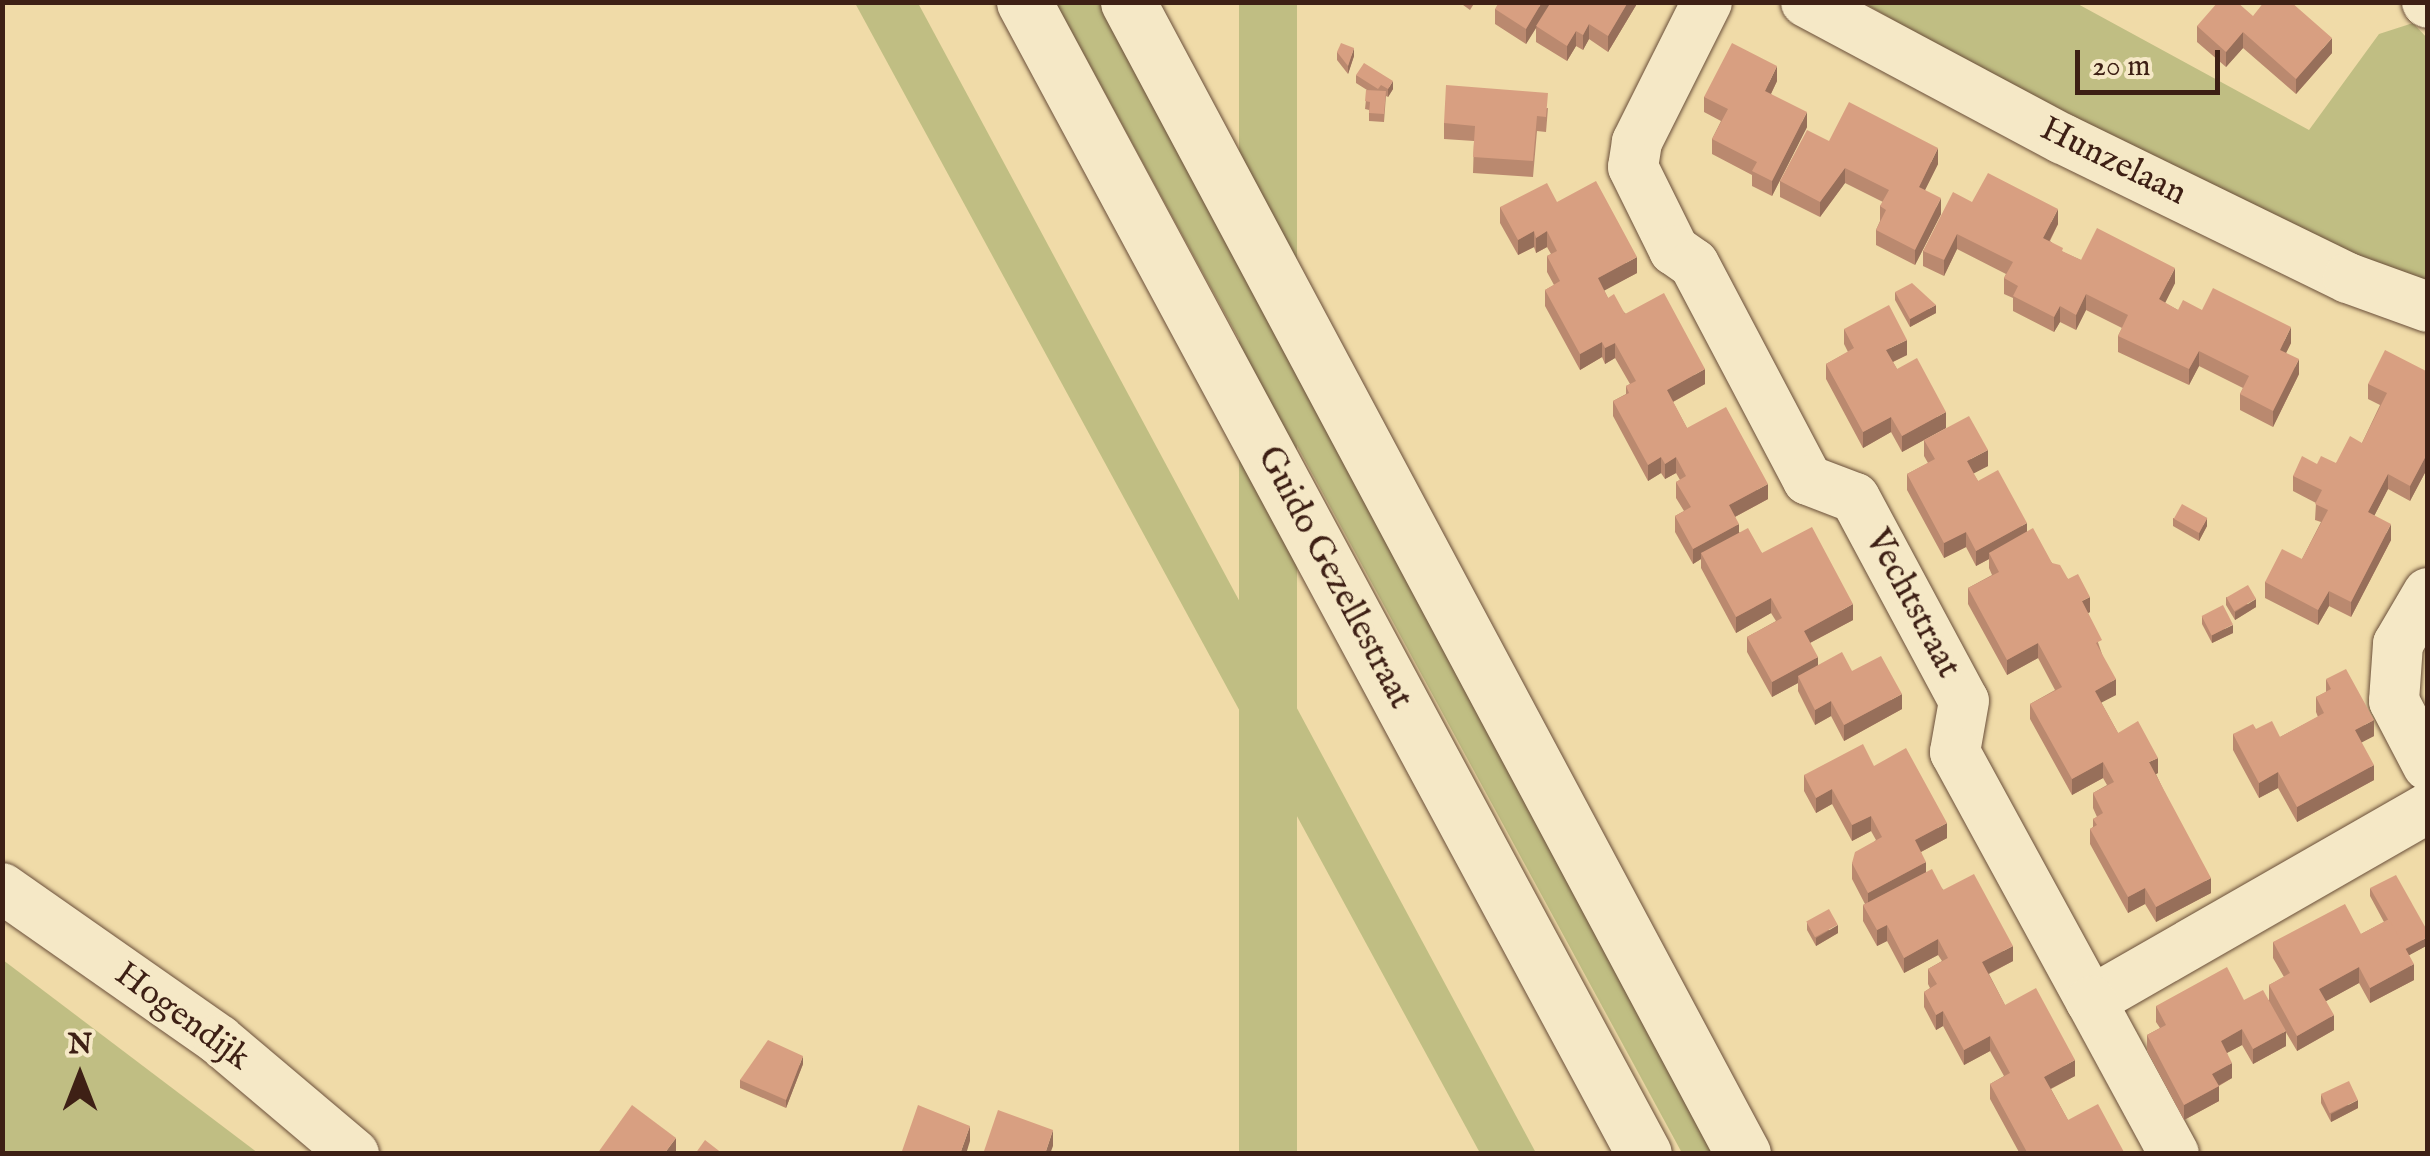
<!DOCTYPE html>
<style>
body{margin:0}
#map{position:relative;width:2430px;height:1156px;overflow:hidden;background:#f0dba8;font-family:"IM FELL English",serif}
div>[style]{position:absolute}
.green>*{inset:0;background:#c0be83;transform-origin:0 0}
.roads{filter:drop-shadow(0 0 2px #6a4f3a) drop-shadow(0 0 2px #6a4f3a)}
.street>*{height:50px;margin:-25px;padding:0 25px;transform-origin:25px;border-radius:25px;background:#f5e8c6}
.secondary>*{height:55px;margin:-27.5px;padding:0 27.5px;transform-origin:27.5px;border-radius:27.5px;background:#f5e8c6}
.wall>*{inset:0;background:#ba896f}
.shaded-wall>*{inset:0;background:#976f5a}
.building>*{inset:0;background:#d89f81;transform-origin:0 0}
span{translate:-50% -50%;white-space:nowrap;text-align:center;line-height:1.15;-webkit-text-stroke:8px #f5e8c6;paint-order:stroke}
.street-label{font-size:35px;color:#3e2015}
.frame{position:absolute;inset:0;border:5px solid #3e2015;pointer-events:none}
.north{position:absolute;left:30px;top:1026px;width:100px;height:100px;-webkit-text-stroke:8px #f5e8c6;paint-order:stroke;rotate:0deg;font-size:28px;font-weight:700;line-height:40px;text-align:center;color:#3e2015}
.north::after{content:'';display:block;margin:auto;width:35px;height:45px;background:#3e2015;clip-path:polygon(50% 0,100% 100%,50% 72%,0 100%)}
.scale{position:absolute;left:2075px;top:50px;width:145px;height:45px;box-sizing:border-box;border:5px solid #3e2015;border-top:0;padding-left:12px;font-size:30px;line-height:35px;white-space:nowrap;color:#3e2015;-webkit-text-stroke:8px #f5e8c6;paint-order:stroke}
</style>
<div id="map">
<div class="green">
<i style="clip-path:polygon(855px 3px,918px 3px,1536px 1153px,1480px 1153px)"></i>
<i style="clip-path:polygon(1056px 3px,1105px 3px,1722px 1153px,1682px 1153px)"></i>
<i style="left:1239px;top:3px;width:58px;height:1307px"></i>
<i style="clip-path:polygon(1864px 3px,2076px 3px,2309px 130px,2379px 34px,2413px 23px,2427px 38px,2427px 290px,2378px 278px,1960px 59px)"></i>
<i style="clip-path:polygon(3px 960px,258px 1153px,3px 1153px)"></i>
</div>
<div class="roads">
<div class="street">
<i style="left:1707px;top:2px;width:157px;rotate:116.6deg"></i>
<i style="left:1637px;top:142px;width:25px;rotate:99deg"></i>
<i style="left:1633px;top:167px;width:93px;rotate:63.7deg"></i>
<i style="left:1674px;top:250px;width:24px;rotate:35deg"></i>
<i style="left:1694px;top:264px;width:244px;rotate:62.2deg"></i>
<i style="left:1808px;top:480px;width:50px;rotate:21deg"></i>
<i style="left:1855px;top:498px;width:230px;rotate:61.8deg"></i>
<i style="left:1964px;top:701px;width:52px;rotate:100deg"></i>
<i style="left:1955px;top:752px;width:284px;rotate:61.4deg"></i>
<i style="left:2091px;top:1001px;width:388px;rotate:-29.8deg"></i>
<i style="left:1806px;top:2px;width:291px;rotate:28.1deg"></i>
<i style="left:2063px;top:139px;width:317px;rotate:26deg"></i>
<i style="left:2348px;top:278px;width:85px;rotate:19.9deg"></i>
<i style="left:2427px;top:2px;width:1px;rotate:45deg"></i>
<i style="left:2428px;top:593px;width:59px;rotate:120.5deg"></i>
<i style="left:2398px;top:644px;width:57px;rotate:94deg"></i>
<i style="left:2394px;top:701px;width:73px;rotate:62.4deg"></i>
<i style="left:2px;top:888px;width:265px;rotate:35deg"></i>
<i style="left:219px;top:1040px;width:177px;rotate:40.2deg"></i>
<i style="left:2091px;top:1001px;width:174px;rotate:61.5deg"></i>
</div>
<div class="secondary">
<i style="left:1024px;top:2px;width:1308px;rotate:61.71deg"></i>
<i style="left:1128px;top:2px;width:1306px;rotate:61.9deg"></i>
</div>
</div>
<div class="wall">
<i style="clip-path:polygon(1459px 2px,1475px 2px,1470px 10px)"></i>
<i style="clip-path:polygon(1638px 2px,1608px 52px,1589px 39px,1583px 50px,1576px 46px,1567px 61px,1536px 42px,1536px 28px,1526px 44px,1495px 24px,1495px 9px)"></i>
<i style="clip-path:polygon(2253px 16px,2332px 53px,2296px 94px,2243px 48px,2226px 67px,2197px 42px,2197px 26px)"></i>
<i style="clip-path:polygon(1337px 52px,1354px 56px,1348px 74px,1337px 60px)"></i>
<i style="clip-path:polygon(1356px 75px,1393px 89px,1388px 97px,1386px 96px,1384px 122px,1369px 121px,1369px 110px,1365px 109px,1367px 90px,1356px 83px)"></i>
<i style="clip-path:polygon(1777px 81px,1771px 94px,1807px 127px,1772px 196px,1752px 186px,1752px 175px,1712px 154px,1712px 139px,1721px 121px,1704px 112px,1704px 97px)"></i>
<i style="clip-path:polygon(1548px 108px,1546px 132px,1537px 131px,1533px 177px,1473px 173px,1474px 141px,1444px 139px,1444px 123px)"></i>
<i style="clip-path:polygon(1829px 141px,1938px 164px,1925px 190px,1941px 214px,1915px 265px,1876px 245px,1876px 230px,1880px 221px,1880px 206px,1883px 202px,1845px 183px,1820px 217px,1780px 197px,1780px 181px)"></i>
<i style="clip-path:polygon(1557px 202px,1637px 273px,1604px 290px,1608px 298px,1705px 384px,1673px 402px,1687px 428px,1768px 499px,1735px 517px,1739px 532px,1762px 553px,1853px 620px,1810px 643px,1818px 665px,1852px 671px,1902px 709px,1844px 741px,1831px 716px,1815px 725px,1798px 691px,1798px 683px,1772px 697px,1747px 652px,1747px 637px,1776px 621px,1771px 613px,1736px 633px,1701px 568px,1701px 559px,1693px 564px,1675px 532px,1675px 516px,1684px 511px,1676px 498px,1676px 482px,1680px 480px,1676px 473px,1665px 479px,1661px 473px,1648px 481px,1613px 416px,1613px 401px,1626px 394px,1626px 386px,1630px 384px,1615px 358px,1605px 364px,1602px 357px,1580px 370px,1545px 306px,1545px 290px,1554px 285px,1547px 272px,1547px 256px,1551px 254px,1547px 247px,1536px 253px,1534px 247px,1518px 255px,1500px 223px,1500px 207px)"></i>
<i style="clip-path:polygon(1972px 202px,2058px 224px,2050px 241px,2063px 252px,2081px 260px,2175px 283px,2165px 303px,2178px 310px,2202px 310px,2291px 343px,2286px 353px,2299px 374px,2273px 427px,2240px 410px,2240px 394px,2243px 388px,2199px 366px,2189px 385px,2118px 352px,2118px 336px,2122px 328px,2086px 310px,2076px 330px,2060px 322px,2054px 332px,2013px 311px,2013px 298px,2004px 294px,2004px 278px,2006px 274px,1957px 249px,1944px 276px,1923px 266px,1923px 251px)"></i>
<i style="clip-path:polygon(1895px 292px,1936px 313px,1910px 327px,1895px 300px)"></i>
<i style="clip-path:polygon(1844px 329px,1907px 355px,1893px 362px,1897px 369px,1946px 428px,1902px 452px,1891px 432px,1863px 448px,1826px 379px,1826px 364px,1848px 352px,1844px 344px)"></i>
<i style="clip-path:polygon(2428px 372px,2428px 467px,2410px 501px,2388px 489px,2374px 516px,2391px 540px,2351px 617px,2329px 606px,2318px 625px,2265px 598px,2265px 582px,2302px 559px,2321px 522px,2315px 520px,2316px 503px,2293px 491px,2293px 476px,2317px 464px,2336px 463px,2362px 443px,2380px 405px,2368px 399px,2368px 384px)"></i>
<i style="clip-path:polygon(1924px 440px,1988px 466px,1973px 473px,1978px 481px,2027px 532px,2052px 563px,2068px 579px,2090px 612px,2088px 613px,2116px 695px,2101px 702px,2118px 733px,2158px 773px,2156px 774px,2211px 893px,2156px 922px,2145px 904px,2128px 913px,2090px 844px,2090px 829px,2093px 827px,2093px 819px,2097px 817px,2093px 808px,2093px 793px,2107px 785px,2103px 778px,2072px 795px,2030px 719px,2030px 704px,2055px 690px,2038px 658px,2007px 675px,1968px 604px,1968px 588px,1992px 575px,1989px 568px,1989px 559px,1976px 566px,1966px 547px,1944px 558px,1907px 490px,1907px 474px,1928px 463px,1924px 456px)"></i>
<i style="clip-path:polygon(2173px 518px,2207px 526px,2199px 541px,2173px 526px)"></i>
<i style="clip-path:polygon(2226px 597px,2256px 607px,2235px 620px,2226px 605px)"></i>
<i style="clip-path:polygon(2202px 616px,2233px 633px,2212px 643px,2202px 624px)"></i>
<i style="clip-path:polygon(2326px 679px,2374px 736px,2361px 742px,2374px 780px,2297px 822px,2278px 788px,2259px 798px,2233px 750px,2233px 734px,2256px 729px,2280px 737px,2318px 717px,2316px 712px,2316px 697px,2326px 692px)"></i>
<i style="clip-path:polygon(1874px 766px,1947px 838px,1921px 852px,1926px 872px,2013px 961px,1989px 974px,2005px 1005px,2075px 1076px,2051px 1089px,2068px 1120px,2125px 1154px,2020px 1154px,1990px 1099px,1990px 1084px,2004px 1076px,1990px 1051px,1964px 1065px,1943px 1026px,1936px 1030px,1924px 1007px,1924px 992px,1930px 988px,1928px 984px,1928px 969px,1942px 961px,1938px 955px,1904px 973px,1887px 941px,1877px 946px,1863px 921px,1863px 905px,1865px 904px,1852px 879px,1852px 863px,1876px 840px,1871px 831px,1852px 841px,1832px 804px,1816px 813px,1804px 791px,1804px 775px)"></i>
<i style="clip-path:polygon(2370px 888px,2428px 945px,2409px 955px,2414px 980px,2370px 1003px,2359px 983px,2326px 1001px,2334px 1030px,2297px 1051px,2281px 1024px,2286px 1046px,2253px 1064px,2242px 1045px,2227px 1053px,2232px 1078px,2219px 1086px,2219px 1101px,2184px 1120px,2147px 1051px,2147px 1035px,2160px 1028px,2156px 1022px,2156px 1006px,2269px 1000px,2269px 985px,2284px 977px,2273px 958px,2273px 942px,2361px 934px,2384px 922px,2370px 896px)"></i>
<i style="clip-path:polygon(1807px 922px,1838px 933px,1816px 946px,1807px 930px)"></i>
<i style="clip-path:polygon(803px 1064px,786px 1108px,740px 1088px,740px 1080px)"></i>
<i style="clip-path:polygon(2321px 1095px,2358px 1108px,2331px 1122px,2321px 1103px)"></i>
</div>
<div class="shaded-wall">
<i style="clip-path:polygon(1542px 2px,1552px 2px,1526px 44px,1526px 29px)"></i>
<i style="clip-path:polygon(1628px 2px,1638px 2px,1608px 52px,1608px 36px)"></i>
<i style="clip-path:polygon(1589px 24px,1589px 39px,1583px 50px,1583px 35px)"></i>
<i style="clip-path:polygon(1576px 31px,1576px 46px,1567px 61px,1567px 46px)"></i>
<i style="clip-path:polygon(2243px 32px,2243px 48px,2226px 67px,2226px 52px)"></i>
<i style="clip-path:polygon(2332px 38px,2332px 53px,2296px 94px,2296px 79px)"></i>
<i style="clip-path:polygon(1354px 48px,1354px 56px,1348px 74px,1348px 66px)"></i>
<i style="clip-path:polygon(1777px 66px,1777px 81px,1765px 106px,1765px 91px)"></i>
<i style="clip-path:polygon(1393px 81px,1393px 89px,1388px 97px,1388px 89px)"></i>
<i style="clip-path:polygon(1807px 112px,1807px 127px,1772px 196px,1772px 181px)"></i>
<i style="clip-path:polygon(1938px 148px,1938px 164px,1919px 202px,1919px 187px)"></i>
<i style="clip-path:polygon(1845px 168px,1845px 183px,1820px 217px,1820px 202px)"></i>
<i style="clip-path:polygon(1941px 198px,1941px 214px,1915px 265px,1915px 250px)"></i>
<i style="clip-path:polygon(2058px 209px,2058px 224px,2043px 253px,2043px 238px)"></i>
<i style="clip-path:polygon(1534px 231px,1534px 247px,1518px 255px,1518px 240px)"></i>
<i style="clip-path:polygon(1547px 231px,1547px 247px,1536px 253px,1536px 238px)"></i>
<i style="clip-path:polygon(1957px 234px,1957px 249px,1944px 276px,1944px 260px)"></i>
<i style="clip-path:polygon(1637px 257px,1637px 273px,1598px 294px,1598px 278px)"></i>
<i style="clip-path:polygon(2175px 268px,2175px 283px,2159px 315px,2159px 299px)"></i>
<i style="clip-path:polygon(2086px 294px,2086px 310px,2076px 330px,2076px 315px)"></i>
<i style="clip-path:polygon(1936px 305px,1936px 313px,1910px 327px,1910px 319px)"></i>
<i style="clip-path:polygon(2060px 306px,2060px 322px,2054px 332px,2054px 317px)"></i>
<i style="clip-path:polygon(2291px 327px,2291px 343px,2280px 365px,2280px 350px)"></i>
<i style="clip-path:polygon(1907px 340px,1907px 355px,1886px 365px,1886px 350px)"></i>
<i style="clip-path:polygon(1602px 342px,1602px 357px,1580px 370px,1580px 354px)"></i>
<i style="clip-path:polygon(1615px 343px,1615px 358px,1605px 364px,1605px 348px)"></i>
<i style="clip-path:polygon(2199px 351px,2199px 366px,2189px 385px,2189px 369px)"></i>
<i style="clip-path:polygon(2299px 359px,2299px 374px,2273px 427px,2273px 411px)"></i>
<i style="clip-path:polygon(1705px 369px,1705px 384px,1667px 405px,1667px 390px)"></i>
<i style="clip-path:polygon(1946px 412px,1946px 428px,1902px 452px,1902px 436px)"></i>
<i style="clip-path:polygon(1891px 417px,1891px 432px,1863px 448px,1863px 432px)"></i>
<i style="clip-path:polygon(1988px 450px,1988px 466px,1967px 477px,1967px 461px)"></i>
<i style="clip-path:polygon(2428px 452px,2428px 467px,2410px 501px,2410px 486px)"></i>
<i style="clip-path:polygon(1661px 457px,1661px 473px,1648px 481px,1648px 465px)"></i>
<i style="clip-path:polygon(1676px 457px,1676px 473px,1665px 479px,1665px 464px)"></i>
<i style="clip-path:polygon(2388px 474px,2388px 489px,2368px 528px,2368px 512px)"></i>
<i style="clip-path:polygon(1768px 484px,1768px 499px,1729px 520px,1729px 505px)"></i>
<i style="clip-path:polygon(2207px 518px,2207px 526px,2199px 541px,2199px 533px)"></i>
<i style="clip-path:polygon(2027px 523px,2027px 538px,1989px 553px,1989px 559px,1976px 566px,1976px 551px)"></i>
<i style="clip-path:polygon(1739px 524px,1739px 539px,1701px 553px,1701px 559px,1693px 564px,1693px 549px)"></i>
<i style="clip-path:polygon(2391px 524px,2391px 540px,2351px 617px,2351px 602px)"></i>
<i style="clip-path:polygon(1966px 532px,1966px 547px,1944px 558px,1944px 543px)"></i>
<i style="clip-path:polygon(2329px 591px,2329px 606px,2318px 625px,2318px 610px)"></i>
<i style="clip-path:polygon(2090px 597px,2090px 612px,2082px 616px,2082px 601px)"></i>
<i style="clip-path:polygon(1771px 598px,1771px 613px,1736px 633px,1736px 617px)"></i>
<i style="clip-path:polygon(2256px 599px,2256px 607px,2235px 620px,2235px 612px)"></i>
<i style="clip-path:polygon(1853px 604px,1853px 620px,1804px 646px,1804px 631px)"></i>
<i style="clip-path:polygon(2233px 625px,2233px 633px,2212px 643px,2212px 635px)"></i>
<i style="clip-path:polygon(2038px 643px,2038px 658px,2007px 675px,2007px 660px)"></i>
<i style="clip-path:polygon(1818px 657px,1818px 672px,1798px 676px,1798px 683px,1772px 697px,1772px 682px)"></i>
<i style="clip-path:polygon(2116px 679px,2116px 695px,2095px 706px,2095px 691px)"></i>
<i style="clip-path:polygon(1902px 694px,1902px 709px,1844px 741px,1844px 725px)"></i>
<i style="clip-path:polygon(1831px 701px,1831px 716px,1815px 725px,1815px 710px)"></i>
<i style="clip-path:polygon(2374px 720px,2374px 736px,2355px 746px,2355px 730px)"></i>
<i style="clip-path:polygon(2158px 758px,2158px 773px,2149px 778px,2149px 762px)"></i>
<i style="clip-path:polygon(2103px 762px,2103px 778px,2072px 795px,2072px 779px)"></i>
<i style="clip-path:polygon(2374px 765px,2374px 780px,2297px 822px,2297px 807px)"></i>
<i style="clip-path:polygon(2278px 772px,2278px 788px,2259px 798px,2259px 783px)"></i>
<i style="clip-path:polygon(1832px 789px,1832px 804px,1816px 813px,1816px 798px)"></i>
<i style="clip-path:polygon(1871px 816px,1871px 831px,1852px 841px,1852px 825px)"></i>
<i style="clip-path:polygon(1947px 823px,1947px 838px,1915px 855px,1915px 840px)"></i>
<i style="clip-path:polygon(1926px 862px,1926px 877px,1868px 908px,1868px 893px)"></i>
<i style="clip-path:polygon(2211px 878px,2211px 893px,2156px 922px,2156px 907px)"></i>
<i style="clip-path:polygon(2145px 888px,2145px 904px,2128px 913px,2128px 897px)"></i>
<i style="clip-path:polygon(1838px 925px,1838px 933px,1816px 946px,1816px 938px)"></i>
<i style="clip-path:polygon(1887px 925px,1887px 941px,1877px 946px,1877px 930px)"></i>
<i style="clip-path:polygon(2428px 937px,2428px 945px,2404px 958px,2404px 950px)"></i>
<i style="clip-path:polygon(1938px 939px,1938px 955px,1904px 973px,1904px 958px)"></i>
<i style="clip-path:polygon(2013px 946px,2013px 961px,1982px 977px,1982px 962px)"></i>
<i style="clip-path:polygon(2414px 964px,2414px 980px,2370px 1003px,2370px 988px)"></i>
<i style="clip-path:polygon(2359px 967px,2359px 983px,2319px 1005px,2319px 989px)"></i>
<i style="clip-path:polygon(1943px 1011px,1943px 1026px,1936px 1030px,1936px 1015px)"></i>
<i style="clip-path:polygon(2334px 1015px,2334px 1030px,2297px 1051px,2297px 1036px)"></i>
<i style="clip-path:polygon(2242px 1029px,2242px 1045px,2221px 1056px,2221px 1041px)"></i>
<i style="clip-path:polygon(2286px 1031px,2286px 1046px,2253px 1064px,2253px 1049px)"></i>
<i style="clip-path:polygon(1990px 1036px,1990px 1051px,1964px 1065px,1964px 1050px)"></i>
<i style="clip-path:polygon(803px 1056px,803px 1064px,786px 1108px,786px 1100px)"></i>
<i style="clip-path:polygon(2075px 1060px,2075px 1076px,2044px 1092px,2044px 1077px)"></i>
<i style="clip-path:polygon(2232px 1063px,2232px 1078px,2212px 1089px,2212px 1074px)"></i>
<i style="clip-path:polygon(2219px 1086px,2219px 1101px,2184px 1120px,2184px 1105px)"></i>
<i style="clip-path:polygon(2358px 1100px,2358px 1108px,2331px 1122px,2331px 1114px)"></i>
<i style="clip-path:polygon(970px 1126px,970px 1141px,966px 1154px,960px 1154px)"></i>
<i style="clip-path:polygon(1053px 1130px,1053px 1146px,1050px 1154px,1045px 1154px)"></i>
<i style="clip-path:polygon(676px 1138px,676px 1153px,664px 1154px)"></i>
</div>
<div class="building">
<i style="clip-path:polygon(1499px 2px,1542px 2px,1526px 29px,1495px 9px)"></i>
<i style="clip-path:polygon(1551px 2px,1628px 2px,1608px 36px,1589px 24px,1583px 35px,1576px 31px,1567px 46px,1536px 26px)"></i>
<i style="clip-path:polygon(2218px 2px,2237px 2px,2253px 16px,2264px 2px,2291px 2px,2332px 38px,2296px 79px,2243px 32px,2226px 52px,2197px 26px)"></i>
<i style="clip-path:polygon(1341px 43px,1354px 48px,1348px 66px,1337px 52px)"></i>
<i style="clip-path:polygon(1732px 43px,1777px 66px,1765px 91px,1807px 112px,1772px 181px,1752px 171px,1757px 162px,1712px 139px,1728px 109px,1704px 97px)"></i>
<i style="clip-path:polygon(1364px 63px,1393px 81px,1388px 89px,1381px 85px,1378px 89px,1356px 75px)"></i>
<i style="clip-path:polygon(1446px 85px,1548px 93px,1546px 117px,1537px 116px,1533px 161px,1473px 157px,1475px 126px,1444px 123px)"></i>
<i style="clip-path:polygon(1366px 90px,1386px 91px,1384px 114px,1369px 113px,1370px 102px,1365px 101px)"></i>
<i style="clip-path:polygon(1849px 102px,1938px 148px,1919px 187px,1941px 198px,1915px 250px,1876px 230px,1886px 210px,1880px 206px,1889px 190px,1845px 168px,1820px 202px,1780px 181px,1807px 130px,1829px 141px)"></i>
<i style="clip-path:polygon(1988px 173px,2058px 209px,2043px 238px,2063px 248px,2062px 251px,2081px 260px,2097px 228px,2175px 268px,2159px 299px,2178px 310px,2183px 300px,2202px 310px,2213px 288px,2291px 327px,2280px 350px,2299px 359px,2273px 411px,2240px 394px,2249px 376px,2199px 351px,2189px 369px,2118px 336px,2128px 315px,2086px 294px,2076px 315px,2060px 306px,2054px 317px,2013px 296px,2018px 286px,2004px 278px,2013px 262px,1957px 234px,1944px 260px,1923px 251px,1953px 192px,1972px 202px)"></i>
<i style="clip-path:polygon(1596px 181px,1637px 257px,1598px 278px,1608px 298px,1614px 294px,1625px 314px,1664px 293px,1705px 369px,1667px 390px,1687px 428px,1726px 407px,1768px 484px,1729px 505px,1739px 524px,1693px 549px,1675px 516px,1691px 507px,1676px 482px,1686px 476px,1676px 457px,1665px 464px,1661px 457px,1648px 465px,1613px 401px,1629px 393px,1626px 386px,1636px 381px,1615px 343px,1605px 348px,1602px 342px,1580px 354px,1545px 290px,1560px 281px,1547px 256px,1557px 251px,1547px 231px,1536px 238px,1534px 231px,1518px 240px,1500px 207px,1547px 183px,1557px 202px)"></i>
<i style="clip-path:polygon(1912px 283px,1936px 305px,1910px 319px,1895px 292px)"></i>
<i style="clip-path:polygon(1889px 305px,1907px 340px,1886px 350px,1897px 369px,1917px 358px,1946px 412px,1902px 436px,1891px 417px,1863px 432px,1826px 364px,1854px 348px,1844px 329px)"></i>
<i style="clip-path:polygon(2385px 350px,2428px 372px,2428px 452px,2410px 486px,2388px 474px,2368px 512px,2391px 524px,2351px 602px,2329px 591px,2318px 610px,2265px 582px,2282px 549px,2302px 559px,2328px 510px,2315px 504px,2322px 490px,2293px 476px,2302px 456px,2317px 464px,2321px 456px,2336px 463px,2350px 436px,2362px 443px,2387px 393px,2368px 384px)"></i>
<i style="clip-path:polygon(1969px 416px,1988px 450px,1967px 461px,1978px 481px,1998px 470px,2027px 523px,1976px 551px,1966px 532px,1944px 543px,1907px 474px,1935px 459px,1924px 440px)"></i>
<i style="left:2182px;top:504px;width:29px;height:17px;rotate:29deg"></i>
<i style="clip-path:polygon(1812px 527px,1853px 604px,1804px 631px,1818px 657px,1772px 682px,1747px 637px,1782px 618px,1771px 598px,1736px 617px,1701px 553px,1748px 528px,1762px 553px)"></i>
<i style="clip-path:polygon(2033px 528px,2052px 563px,2060px 565px,2068px 579px,2078px 574px,2090px 597px,2082px 601px,2102px 640px,2096px 643px,2116px 679px,2095px 691px,2118px 733px,2138px 721px,2158px 758px,2149px 762px,2211px 878px,2156px 907px,2145px 888px,2128px 897px,2090px 829px,2097px 825px,2093px 819px,2103px 813px,2093px 793px,2114px 782px,2103px 762px,2072px 779px,2030px 704px,2062px 687px,2038px 643px,2007px 660px,1968px 588px,1999px 572px,1989px 553px)"></i>
<i style="left:2248px;top:585px;width:16px;height:25px;rotate:60deg"></i>
<i style="left:2223px;top:605px;width:22px;height:24px;rotate:63deg"></i>
<i style="clip-path:polygon(1842px 652px,1852px 671px,1881px 656px,1902px 694px,1844px 725px,1831px 701px,1815px 710px,1798px 676px)"></i>
<i style="clip-path:polygon(2346px 669px,2374px 720px,2355px 730px,2374px 765px,2297px 807px,2278px 772px,2259px 783px,2233px 734px,2253px 724px,2256px 729px,2272px 721px,2280px 737px,2324px 713px,2316px 697px,2331px 689px,2326px 679px)"></i>
<i style="clip-path:polygon(1863px 744px,1874px 766px,1906px 748px,1947px 823px,1915px 840px,1926px 862px,1868px 893px,1852px 863px,1855px 852px,1882px 837px,1871px 816px,1852px 825px,1832px 789px,1816px 798px,1804px 775px)"></i>
<i style="clip-path:polygon(1932px 869px,1943px 890px,1974px 874px,2013px 946px,1982px 962px,2005px 1005px,2036px 988px,2075px 1060px,2044px 1077px,2068px 1120px,2098px 1104px,2125px 1154px,2054px 1154px,2052px 1151px,2047px 1154px,2028px 1154px,1990px 1084px,2010px 1073px,1990px 1036px,1964px 1050px,1943px 1011px,1936px 1015px,1924px 992px,1937px 984px,1928px 969px,1948px 958px,1938px 939px,1904px 958px,1887px 925px,1877px 930px,1863px 905px)"></i>
<i style="clip-path:polygon(2396px 875px,2428px 932px,2428px 937px,2405px 949px,2370px 888px)"></i>
<i style="clip-path:polygon(2345px 904px,2361px 934px,2389px 919px,2414px 964px,2370px 988px,2359px 967px,2319px 989px,2334px 1015px,2297px 1036px,2269px 985px,2290px 973px,2273px 942px)"></i>
<i style="left:1829px;top:909px;width:18px;height:26px;rotate:61deg"></i>
<i style="clip-path:polygon(2227px 967px,2244px 1000px,2263px 990px,2286px 1031px,2253px 1049px,2242px 1029px,2221px 1041px,2232px 1063px,2212px 1074px,2219px 1086px,2184px 1105px,2147px 1035px,2166px 1025px,2156px 1006px)"></i>
<i style="clip-path:polygon(768px 1040px,803px 1056px,786px 1100px,740px 1080px)"></i>
<i style="left:2349px;top:1081px;width:21px;height:31px;rotate:65deg"></i>
<i style="clip-path:polygon(632px 1105px,676px 1138px,664px 1154px,597px 1154px)"></i>
<i style="clip-path:polygon(918px 1105px,970px 1126px,960px 1154px,941px 1152px,941px 1154px,901px 1154px)"></i>
<i style="clip-path:polygon(998px 1110px,1053px 1130px,1045px 1154px,983px 1154px)"></i>
<i style="clip-path:polygon(705px 1140px,723px 1154px,695px 1154px)"></i>
</div>
<div class="street-label">
<span style="left:2113px;top:162px;rotate:26deg">Hunzelaan</span>
<span style="left:1334px;top:578px;rotate:62deg">Guido Gezellestraat</span>
<span style="left:1912px;top:604px;rotate:62deg">Vechtstraat</span>
<span style="left:182px;top:1017px;rotate:36deg">Hogendijk</span>
</div>
<div class="frame"></div>
<div class="north">N</div>
<div class="scale">20 m</div>
</div>
